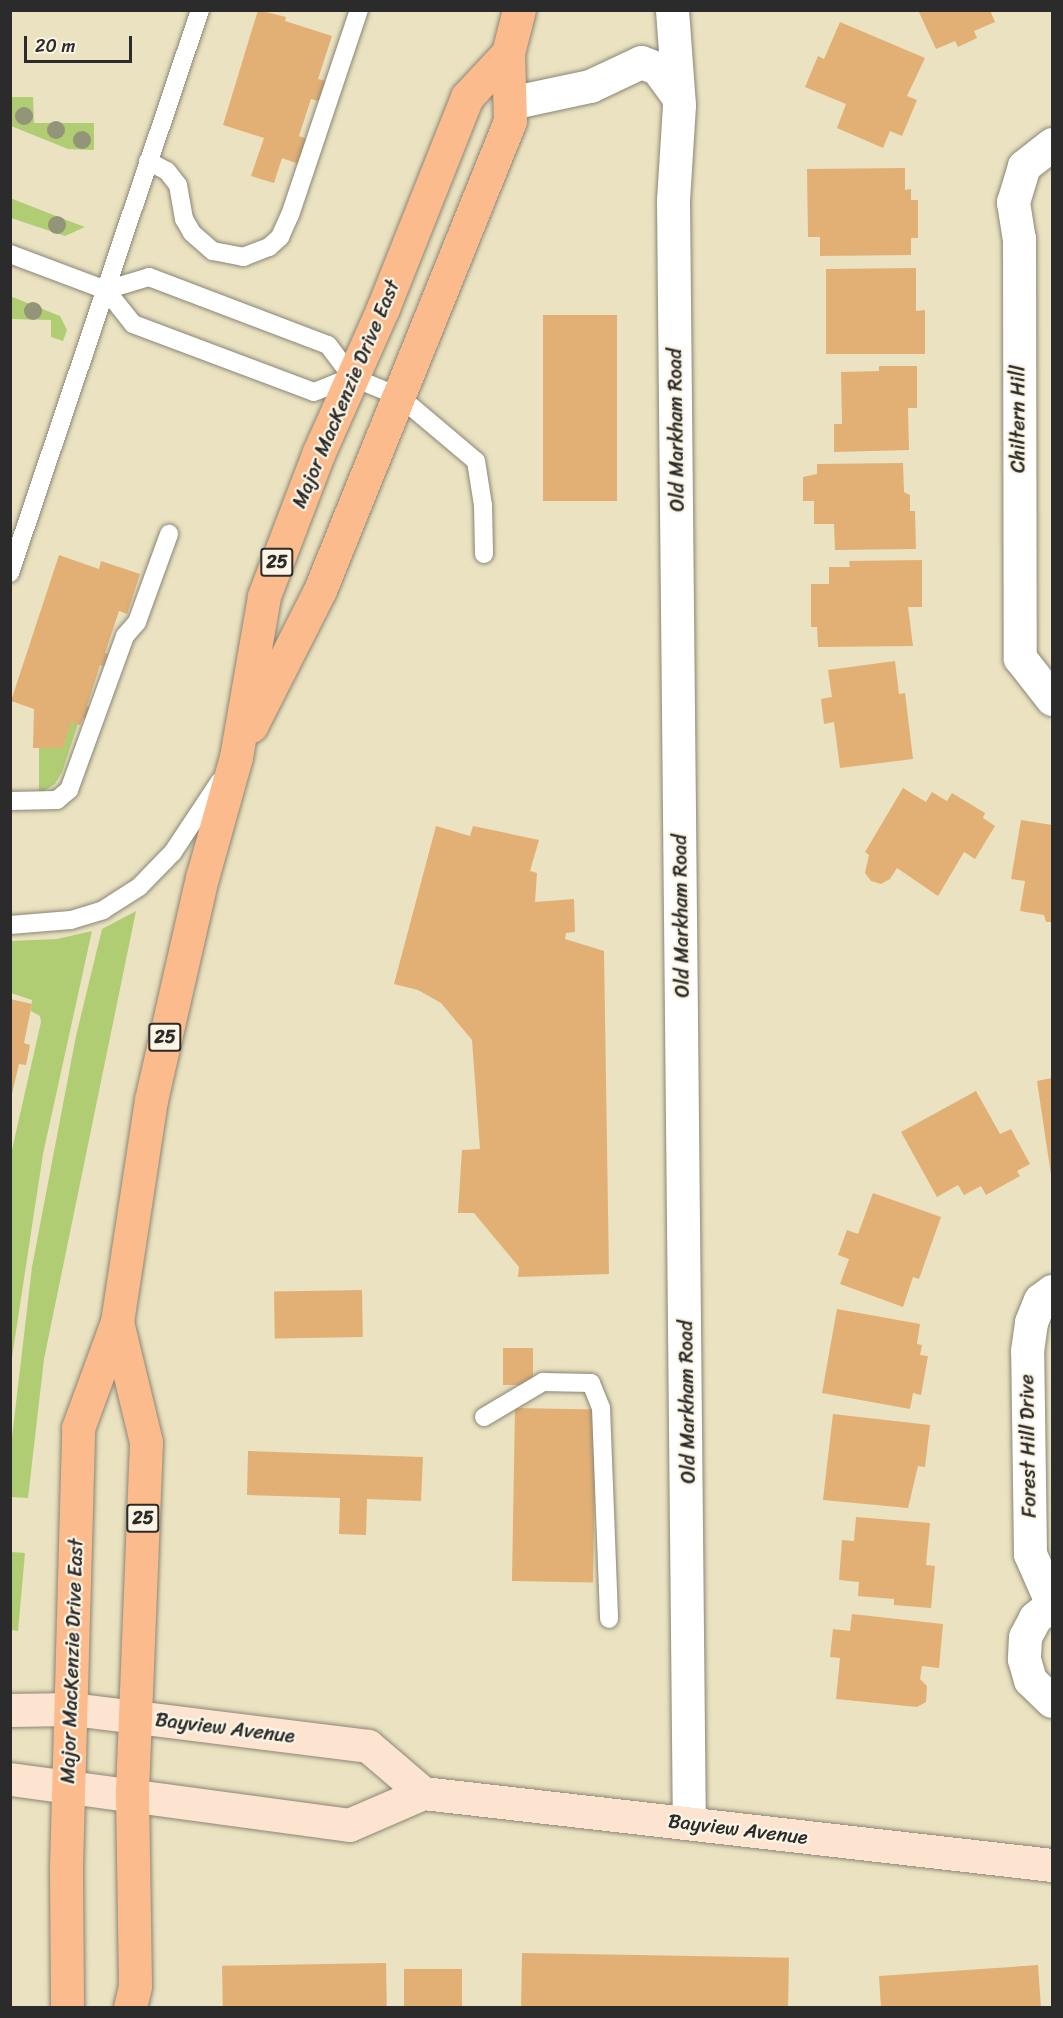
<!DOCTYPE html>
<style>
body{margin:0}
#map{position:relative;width:1063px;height:2018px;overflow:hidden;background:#eae2c0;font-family:Sriracha,sans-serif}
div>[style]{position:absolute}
.green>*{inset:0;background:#b0cd74}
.building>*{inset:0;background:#e2b075;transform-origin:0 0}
.roads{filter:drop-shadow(0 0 2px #8a8676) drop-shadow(0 0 2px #8a8676)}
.lane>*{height:18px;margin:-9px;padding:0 9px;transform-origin:9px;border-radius:9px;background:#fff}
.street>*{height:33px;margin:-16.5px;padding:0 16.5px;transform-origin:16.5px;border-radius:16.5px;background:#fff}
.secondary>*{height:33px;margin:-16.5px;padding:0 16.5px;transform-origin:16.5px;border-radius:16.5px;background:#fde4d1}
.primary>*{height:33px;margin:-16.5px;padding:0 16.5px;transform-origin:16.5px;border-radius:16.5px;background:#fbbb8c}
.trees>*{width:18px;height:18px;margin:-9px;border-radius:50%;background:#939478}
span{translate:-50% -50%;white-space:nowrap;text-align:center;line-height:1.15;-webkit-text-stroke:4.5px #fcf5e5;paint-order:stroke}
.shield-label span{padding:2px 4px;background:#fcf5e5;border:2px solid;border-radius:4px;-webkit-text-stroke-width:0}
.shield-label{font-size:18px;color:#2b2b2b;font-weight:700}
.street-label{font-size:20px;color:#2b2b2b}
.frame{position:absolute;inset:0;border:12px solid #2b2b2b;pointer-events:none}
.scale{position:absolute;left:24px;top:36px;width:108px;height:27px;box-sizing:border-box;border:3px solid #2b2b2b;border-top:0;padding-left:8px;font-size:18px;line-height:21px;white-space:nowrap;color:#2b2b2b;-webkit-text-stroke:4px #fcf5e5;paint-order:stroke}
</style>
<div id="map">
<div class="green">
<i style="clip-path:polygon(10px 97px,33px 97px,34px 123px,94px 123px,94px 150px,68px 149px,11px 126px)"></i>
<i style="clip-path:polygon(10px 198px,74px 223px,85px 227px,65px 236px,11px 218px)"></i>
<i style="clip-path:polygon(10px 296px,60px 316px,67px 330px,63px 341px,51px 337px,51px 320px,11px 319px)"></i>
<i style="clip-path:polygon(71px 722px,78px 724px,62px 772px,55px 784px,39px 794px,39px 748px)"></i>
<i style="clip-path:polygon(136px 911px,44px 1359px,28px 1498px,11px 1497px,11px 1446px,32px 1267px,76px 1036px,102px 929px)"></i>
<i style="clip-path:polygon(92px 931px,43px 1154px,11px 1364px,11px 1154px,41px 1022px,40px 1016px,31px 1011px,32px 1000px,11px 993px,11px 941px,57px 939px)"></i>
<i style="clip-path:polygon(11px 1552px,25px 1553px,18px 1631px,11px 1630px)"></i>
</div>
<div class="building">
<i style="clip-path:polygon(258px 10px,286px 17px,285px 21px,332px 36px,318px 79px,326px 81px,319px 101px,311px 99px,299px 136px,307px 139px,299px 164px,282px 158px,274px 183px,251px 176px,264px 138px,223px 125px)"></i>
<i style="clip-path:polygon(918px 10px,990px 10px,995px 22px,974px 31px,977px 38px,958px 47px,955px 41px,936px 49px)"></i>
<i style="clip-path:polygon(840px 22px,925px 58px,907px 96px,917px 100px,902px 136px,890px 131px,883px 148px,837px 128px,846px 104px,805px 87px,818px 56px,824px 59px)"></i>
<i style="clip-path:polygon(905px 168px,905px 190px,911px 189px,911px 200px,918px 200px,918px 238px,911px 238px,911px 255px,820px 256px,820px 237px,808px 237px,807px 169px)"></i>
<i style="clip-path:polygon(916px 268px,916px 311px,925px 310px,925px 354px,826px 354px,826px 269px)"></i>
<i style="left:543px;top:315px;width:74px;height:186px"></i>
<i style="clip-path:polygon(879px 366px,917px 366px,917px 408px,908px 408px,909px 450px,834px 452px,834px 424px,842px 424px,841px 372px,879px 371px)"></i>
<i style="clip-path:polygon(903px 463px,904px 492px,910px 495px,910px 511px,915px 511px,916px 549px,835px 550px,834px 524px,814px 524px,814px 501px,803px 501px,803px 477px,817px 474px,817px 464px)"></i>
<i style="clip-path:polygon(59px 555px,99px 569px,101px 561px,140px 574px,127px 614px,119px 611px,105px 653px,108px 654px,104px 666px,100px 665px,87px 706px,90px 708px,87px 719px,83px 718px,80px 725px,71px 722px,63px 748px,33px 748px,34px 709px,11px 701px)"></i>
<i style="clip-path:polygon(922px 560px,922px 607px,908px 607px,913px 646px,818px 647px,817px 627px,811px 627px,811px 584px,829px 584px,829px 567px,850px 567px,849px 561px)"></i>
<i style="clip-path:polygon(895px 661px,899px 694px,905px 693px,913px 759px,840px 768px,834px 722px,824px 724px,821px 699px,832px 697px,828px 670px)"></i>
<i style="clip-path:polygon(903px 788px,926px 802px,932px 792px,947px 801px,952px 793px,985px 813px,983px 818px,995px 826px,975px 859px,964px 852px,938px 896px,897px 868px,890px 879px,881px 884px,871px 881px,865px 873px,869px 855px,865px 852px)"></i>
<i style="clip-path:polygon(1021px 820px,1052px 825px,1052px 922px,1046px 922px,1044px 915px,1020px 911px,1025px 881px,1011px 879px)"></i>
<i style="clip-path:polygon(436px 826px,470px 836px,473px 826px,539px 840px,530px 871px,537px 873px,535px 902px,574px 899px,575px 932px,566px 933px,565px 939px,604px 951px,609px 1274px,518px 1277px,519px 1267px,474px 1213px,458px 1213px,462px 1150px,480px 1149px,472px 1040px,441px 1003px,418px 990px,394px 984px)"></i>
<i style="clip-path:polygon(10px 999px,32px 1004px,24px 1043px,30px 1045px,26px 1065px,19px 1064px,11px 1098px)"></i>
<i style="clip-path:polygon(1052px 1078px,1052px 1175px,1051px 1175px,1037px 1081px)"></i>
<i style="clip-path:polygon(976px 1091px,1000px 1134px,1011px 1129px,1030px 1164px,1017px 1171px,1020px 1176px,986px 1195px,981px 1186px,964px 1195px,958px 1185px,937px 1197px,901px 1132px)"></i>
<i style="clip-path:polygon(873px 1193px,941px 1217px,919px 1279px,913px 1277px,903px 1307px,840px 1284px,849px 1259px,838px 1255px,847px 1230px,858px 1234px)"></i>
<i style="left:362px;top:1290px;width:47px;height:88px;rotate:89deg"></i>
<i style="clip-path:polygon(837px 1309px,920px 1324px,917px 1344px,922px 1345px,920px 1355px,928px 1356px,921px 1395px,913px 1393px,910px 1409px,822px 1393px)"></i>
<i style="left:503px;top:1348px;width:30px;height:37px"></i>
<i style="left:515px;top:1408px;width:81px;height:173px;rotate:1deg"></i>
<i style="clip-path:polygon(833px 1414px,930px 1425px,925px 1467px,918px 1466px,908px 1508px,823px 1500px)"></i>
<i style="clip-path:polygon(248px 1451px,423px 1457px,421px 1501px,367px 1499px,366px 1535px,339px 1534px,340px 1498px,247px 1495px)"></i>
<i style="clip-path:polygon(856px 1517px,930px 1523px,926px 1565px,935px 1566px,931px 1608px,894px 1605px,894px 1599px,858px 1596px,859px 1582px,839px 1580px,842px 1540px,854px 1541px)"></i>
<i style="clip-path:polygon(852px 1614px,943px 1624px,939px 1668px,922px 1666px,920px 1679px,927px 1686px,926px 1702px,917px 1707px,836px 1699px,840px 1658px,830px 1657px,833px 1629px,850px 1631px)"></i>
<i style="left:522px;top:1953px;width:267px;height:55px;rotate:1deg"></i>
<i style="left:386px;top:1963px;width:45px;height:164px;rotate:89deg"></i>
<i style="clip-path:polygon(1038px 1965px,1041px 2008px,881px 2008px,879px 1976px)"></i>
<i style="left:404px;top:1969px;width:58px;height:39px"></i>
</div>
<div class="roads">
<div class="lane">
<i style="left:148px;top:161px;width:21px;rotate:28deg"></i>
<i style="left:167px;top:171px;width:18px;rotate:52deg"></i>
<i style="left:178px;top:185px;width:35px;rotate:80deg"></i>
<i style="left:184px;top:219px;width:16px;rotate:60deg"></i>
<i style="left:192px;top:233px;width:28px;rotate:41deg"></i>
<i style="left:213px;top:251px;width:31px;rotate:11deg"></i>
<i style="left:243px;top:257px;width:28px;rotate:-21deg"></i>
<i style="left:269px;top:247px;width:15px;rotate:-42deg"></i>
<i style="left:280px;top:237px;width:24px;rotate:-66deg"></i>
<i style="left:290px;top:215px;width:216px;rotate:-71.4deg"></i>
<i style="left:10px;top:254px;width:103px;rotate:20.6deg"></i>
<i style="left:106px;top:290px;width:43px;rotate:51.5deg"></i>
<i style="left:133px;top:324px;width:193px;rotate:20.6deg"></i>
<i style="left:314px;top:392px;width:41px;rotate:-21.5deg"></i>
<i style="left:106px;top:290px;width:45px;rotate:-16.8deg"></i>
<i style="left:149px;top:277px;width:191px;rotate:20.8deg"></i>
<i style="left:328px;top:345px;width:40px;rotate:53deg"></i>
<i style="left:352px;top:377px;width:52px;rotate:22.6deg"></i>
<i style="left:400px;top:397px;width:99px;rotate:40.1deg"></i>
<i style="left:476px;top:461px;width:45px;rotate:81deg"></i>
<i style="left:483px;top:505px;width:49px;rotate:88.8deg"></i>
<i style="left:10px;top:573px;width:594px;rotate:-71.35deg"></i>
<i style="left:10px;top:801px;width:47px;rotate:-1.2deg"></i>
<i style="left:57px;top:800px;width:16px;rotate:-40deg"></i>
<i style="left:69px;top:790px;width:164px;rotate:-70deg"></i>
<i style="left:125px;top:636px;width:18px;rotate:-49deg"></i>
<i style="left:137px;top:622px;width:94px;rotate:-70deg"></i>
<i style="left:10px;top:925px;width:61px;rotate:-4.7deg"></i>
<i style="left:71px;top:920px;width:34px;rotate:-17deg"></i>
<i style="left:103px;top:910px;width:43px;rotate:-32.6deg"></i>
<i style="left:139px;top:887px;width:49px;rotate:-45.8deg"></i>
<i style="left:173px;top:852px;width:85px;rotate:-56.5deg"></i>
<i style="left:484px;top:1417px;width:69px;rotate:-30.7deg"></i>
<i style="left:543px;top:1382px;width:48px;rotate:1.2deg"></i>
<i style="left:591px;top:1383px;width:27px;rotate:68deg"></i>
<i style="left:601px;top:1408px;width:211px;rotate:87.8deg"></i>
</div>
<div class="street">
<i style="left:672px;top:10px;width:95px;rotate:85.8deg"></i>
<i style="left:679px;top:105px;width:95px;rotate:93.6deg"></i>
<i style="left:673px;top:200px;width:1623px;rotate:89.44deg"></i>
<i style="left:510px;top:103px;width:82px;rotate:-12deg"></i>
<i style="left:590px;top:86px;width:56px;rotate:-25.2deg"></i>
<i style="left:641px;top:62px;width:17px;rotate:21deg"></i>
<i style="left:657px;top:68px;width:36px;rotate:54deg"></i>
<i style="left:1052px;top:144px;width:36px;rotate:142deg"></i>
<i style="left:1024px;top:166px;width:38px;rotate:107deg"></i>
<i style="left:1013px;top:202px;width:36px;rotate:81deg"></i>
<i style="left:1019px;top:238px;width:420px;rotate:89.9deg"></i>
<i style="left:1020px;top:658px;width:52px;rotate:52deg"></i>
<i style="left:1052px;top:1604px;width:55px;rotate:-113.7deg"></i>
<i style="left:1030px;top:1554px;width:203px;rotate:-90.8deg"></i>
<i style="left:1027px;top:1351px;width:29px;rotate:-82deg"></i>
<i style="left:1031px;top:1322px;width:24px;rotate:-68deg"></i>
<i style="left:1040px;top:1300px;width:15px;rotate:-37deg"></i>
<i style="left:1052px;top:1604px;width:22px;rotate:141deg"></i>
<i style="left:1035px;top:1618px;width:21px;rotate:118deg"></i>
<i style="left:1025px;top:1637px;width:22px;rotate:93deg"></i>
<i style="left:1024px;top:1659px;width:22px;rotate:74deg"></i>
<i style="left:1030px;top:1680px;width:30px;rotate:44deg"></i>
</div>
<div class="secondary">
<i style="left:10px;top:1710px;width:62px;rotate:-0.9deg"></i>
<i style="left:72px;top:1709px;width:298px;rotate:7.1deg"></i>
<i style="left:368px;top:1746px;width:72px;rotate:40.5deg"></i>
<i style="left:10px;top:1779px;width:342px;rotate:7.7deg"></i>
<i style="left:349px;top:1825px;width:81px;rotate:-23.4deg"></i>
<i style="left:423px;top:1793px;width:633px;rotate:6.53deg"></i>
</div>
<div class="primary">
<i style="left:251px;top:726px;width:153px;rotate:-63.1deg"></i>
<i style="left:320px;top:590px;width:506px;rotate:-67.95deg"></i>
<i style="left:510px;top:121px;width:68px;rotate:-91.7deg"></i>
<i style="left:508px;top:53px;width:44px;rotate:-75.7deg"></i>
<i style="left:117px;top:1322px;width:123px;rotate:76.4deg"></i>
<i style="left:146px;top:1442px;width:351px;rotate:92.3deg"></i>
<i style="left:132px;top:1793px;width:193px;rotate:89.1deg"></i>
<i style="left:135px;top:1986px;width:23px;rotate:103deg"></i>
<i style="left:67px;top:2008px;width:141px;rotate:-90.4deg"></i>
<i style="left:66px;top:1867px;width:439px;rotate:-88.4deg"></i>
<i style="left:78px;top:1428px;width:113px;rotate:-69.8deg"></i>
<i style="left:117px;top:1322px;width:225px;rotate:-81.3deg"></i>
<i style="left:151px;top:1100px;width:228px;rotate:-77.1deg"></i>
<i style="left:202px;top:878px;width:126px;rotate:-74.3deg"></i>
<i style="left:236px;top:757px;width:163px;rotate:-80.1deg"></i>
<i style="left:264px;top:596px;width:154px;rotate:-69.1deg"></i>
<i style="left:319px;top:452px;width:158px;rotate:-66deg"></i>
<i style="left:383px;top:308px;width:227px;rotate:-68.3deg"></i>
<i style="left:467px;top:97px;width:60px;rotate:-47deg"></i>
</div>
</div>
<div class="trees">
<i style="left:24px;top:116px"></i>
<i style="left:56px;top:130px"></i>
<i style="left:82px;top:140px"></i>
<i style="left:57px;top:225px"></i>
<i style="left:33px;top:311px"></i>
</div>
<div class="shield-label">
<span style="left:277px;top:562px">25</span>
<span style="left:165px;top:1037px">25</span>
<span style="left:143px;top:1518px">25</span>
</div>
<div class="street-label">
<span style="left:346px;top:394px;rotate:-67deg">Major MacKenzie Drive East</span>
<span style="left:1018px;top:419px;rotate:-90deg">Chiltern Hill</span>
<span style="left:676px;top:430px;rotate:-91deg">Old Markham Road</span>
<span style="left:681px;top:916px;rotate:-91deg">Old Markham Road</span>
<span style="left:687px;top:1402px;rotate:-91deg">Old Markham Road</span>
<span style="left:1028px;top:1446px;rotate:-91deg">Forest Hill Drive</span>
<span style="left:72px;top:1661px;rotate:-88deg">Major MacKenzie Drive East</span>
<span style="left:225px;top:1728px;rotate:7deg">Bayview Avenue</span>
<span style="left:738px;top:1829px;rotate:7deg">Bayview Avenue</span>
</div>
<div class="frame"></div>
<div class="scale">20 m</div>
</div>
